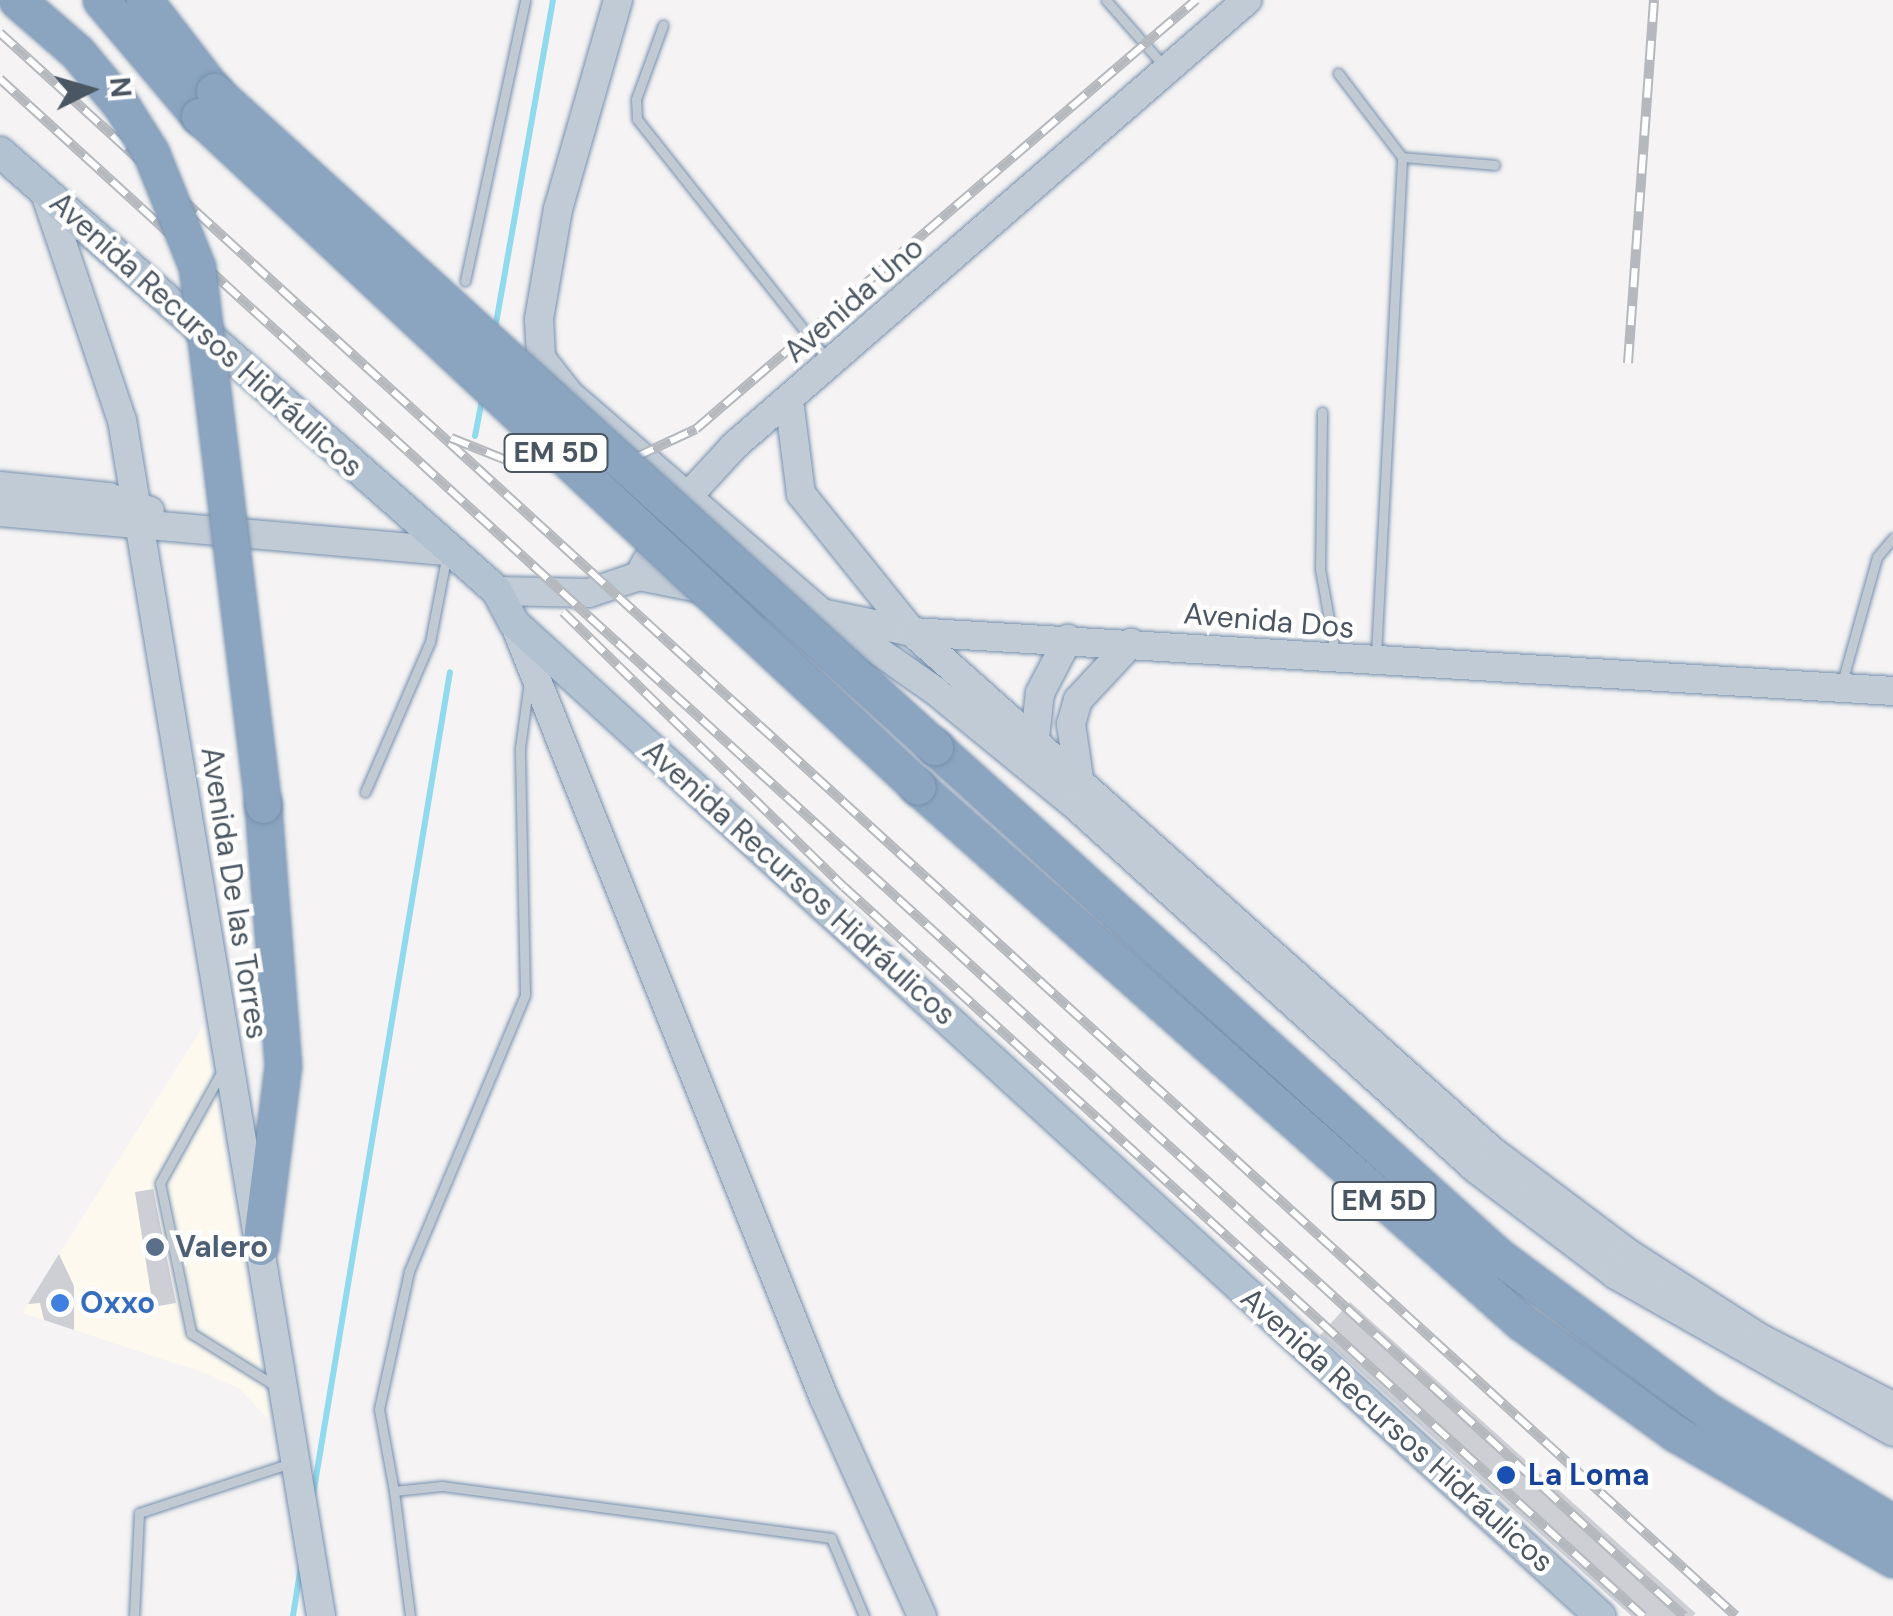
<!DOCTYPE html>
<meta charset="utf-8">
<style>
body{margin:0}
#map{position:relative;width:1893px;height:1616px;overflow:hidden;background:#f5f3f3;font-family:"DM Sans",sans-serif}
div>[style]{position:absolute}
.commercial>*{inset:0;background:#fdf9ef}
.stream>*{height:6px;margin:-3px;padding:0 3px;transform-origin:3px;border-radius:3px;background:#90daee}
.building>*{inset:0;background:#cdcfd5;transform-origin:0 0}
.roads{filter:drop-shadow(0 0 2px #7690ad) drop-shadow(0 0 2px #7690ad)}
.lane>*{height:9px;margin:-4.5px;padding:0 4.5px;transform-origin:4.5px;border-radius:4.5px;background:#c1cad2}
.secondary>*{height:28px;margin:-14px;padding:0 14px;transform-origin:14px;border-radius:14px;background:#c1cbd6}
.primary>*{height:30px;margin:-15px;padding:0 15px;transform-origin:15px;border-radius:15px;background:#b3c2d1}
.highway>*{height:35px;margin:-17.5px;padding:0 17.5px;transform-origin:17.5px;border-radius:17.5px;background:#8ba5c1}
.rail>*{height:10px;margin-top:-5px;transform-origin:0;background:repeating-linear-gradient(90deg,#fff 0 19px,#b5b8bd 0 38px);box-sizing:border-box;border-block:2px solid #b5b8bd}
.bridges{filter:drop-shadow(0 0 2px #7690ad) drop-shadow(0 0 2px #7690ad)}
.highway-bridge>*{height:35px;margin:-17.5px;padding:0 17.5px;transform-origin:17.5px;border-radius:17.5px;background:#8ba5c1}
.dots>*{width:28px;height:28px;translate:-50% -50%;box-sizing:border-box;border:5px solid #fff;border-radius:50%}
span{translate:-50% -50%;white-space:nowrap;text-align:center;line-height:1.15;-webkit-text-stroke:9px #fff;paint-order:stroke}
.shield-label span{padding:2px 8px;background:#fff;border:2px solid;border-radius:8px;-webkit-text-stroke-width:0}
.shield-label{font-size:28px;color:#4a5661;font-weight:700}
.street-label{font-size:30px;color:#4a5661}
.service-label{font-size:30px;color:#4e5e75;font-weight:700}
.left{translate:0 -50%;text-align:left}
.shop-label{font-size:30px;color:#366cbe;font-weight:700}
.transit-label{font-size:30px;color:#164399;font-weight:700}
.north{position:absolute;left:40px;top:40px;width:100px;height:100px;-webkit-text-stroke:8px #fff;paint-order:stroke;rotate:85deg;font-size:28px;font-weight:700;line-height:40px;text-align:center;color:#4a5661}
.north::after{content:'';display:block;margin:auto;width:35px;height:45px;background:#4a5661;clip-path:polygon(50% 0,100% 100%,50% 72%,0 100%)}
</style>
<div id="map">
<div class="commercial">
<i style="clip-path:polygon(203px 1026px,270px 1421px,239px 1388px,205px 1373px,22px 1313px)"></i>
</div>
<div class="stream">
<i style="left:495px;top:329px;width:334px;rotate:-80deg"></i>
<i style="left:475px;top:436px;width:42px;rotate:-79deg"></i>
<i style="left:313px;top:1495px;width:834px;rotate:-80.55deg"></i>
<i style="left:293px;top:1616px;width:51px;rotate:-80.9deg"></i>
</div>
<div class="building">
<i style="clip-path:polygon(153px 1189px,176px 1303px,153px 1307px,135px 1192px)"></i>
<i style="clip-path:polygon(59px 1254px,74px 1286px,74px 1330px,44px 1320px,40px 1303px,28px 1304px)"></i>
<i style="left:1350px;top:1302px;width:465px;height:45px;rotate:42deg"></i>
</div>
<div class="roads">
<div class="lane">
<i style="left:1106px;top:0;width:88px;rotate:48.7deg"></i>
<i style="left:663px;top:25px;width:79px;rotate:110deg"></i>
<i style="left:636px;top:99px;width:20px;rotate:87deg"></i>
<i style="left:637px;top:119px;width:309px;rotate:51.6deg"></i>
<i style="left:1338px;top:73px;width:106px;rotate:52.7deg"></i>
<i style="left:465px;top:281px;width:287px;rotate:-77.9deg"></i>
<i style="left:1322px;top:412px;width:157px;rotate:90.7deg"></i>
<i style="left:1320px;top:569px;width:84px;rotate:79.8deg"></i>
<i style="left:1376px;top:655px;width:499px;rotate:-87deg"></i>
<i style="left:1402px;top:157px;width:93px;rotate:4.9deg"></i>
<i style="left:1841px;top:686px;width:134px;rotate:-74.4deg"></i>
<i style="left:1877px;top:557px;width:25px;rotate:-50deg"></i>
<i style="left:365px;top:792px;width:163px;rotate:-66.6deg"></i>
<i style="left:430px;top:642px;width:90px;rotate:-79.1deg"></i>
<i style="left:222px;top:1071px;width:128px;rotate:119deg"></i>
<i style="left:160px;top:1183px;width:153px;rotate:78.3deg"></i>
<i style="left:191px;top:1333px;width:102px;rotate:32.1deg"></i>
<i style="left:394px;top:1491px;width:83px;rotate:-100.4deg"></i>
<i style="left:379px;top:1409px;width:141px;rotate:-77.7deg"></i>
<i style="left:409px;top:1271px;width:299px;rotate:-67.2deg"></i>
<i style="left:525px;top:995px;width:247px;rotate:-91.2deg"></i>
<i style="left:520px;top:748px;width:68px;rotate:-82.3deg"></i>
<i style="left:134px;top:1616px;width:103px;rotate:-87.2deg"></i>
<i style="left:139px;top:1513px;width:163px;rotate:-18.2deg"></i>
<i style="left:410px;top:1616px;width:126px;rotate:-97.3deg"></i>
<i style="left:394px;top:1491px;width:48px;rotate:-5.9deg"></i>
<i style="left:442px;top:1486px;width:392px;rotate:7.6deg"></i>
<i style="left:831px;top:1538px;width:85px;rotate:67.1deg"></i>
</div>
<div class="secondary">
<i style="left:618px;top:0;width:217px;rotate:106deg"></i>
<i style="left:558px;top:209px;width:112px;rotate:99.8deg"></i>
<i style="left:539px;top:319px;width:39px;rotate:87deg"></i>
<i style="left:541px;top:358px;width:46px;rotate:52.1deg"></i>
<i style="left:569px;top:394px;width:335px;rotate:40.9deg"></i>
<i style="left:822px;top:613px;width:92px;rotate:11.9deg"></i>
<i style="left:912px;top:632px;width:983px;rotate:3.44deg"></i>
<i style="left:44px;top:190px;width:243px;rotate:71.3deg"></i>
<i style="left:122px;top:420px;width:1212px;rotate:80.55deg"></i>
<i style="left:789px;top:400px;width:95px;rotate:82.7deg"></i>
<i style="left:801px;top:494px;width:177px;rotate:51.2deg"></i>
<i style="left:912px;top:632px;width:777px;rotate:41.82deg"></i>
<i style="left:1491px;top:1150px;width:171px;rotate:36.9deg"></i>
<i style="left:1628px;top:1253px;width:157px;rotate:32.8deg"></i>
<i style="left:1760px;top:1338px;width:149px;rotate:27.1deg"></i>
<i style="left:0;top:486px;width:109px;rotate:5.8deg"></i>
<i style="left:108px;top:497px;width:44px;rotate:18.4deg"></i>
<i style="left:678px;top:507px;width:83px;rotate:-47.4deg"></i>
<i style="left:734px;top:446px;width:680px;rotate:-41deg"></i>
<i style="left:0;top:512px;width:450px;rotate:5deg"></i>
<i style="left:639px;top:576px;width:144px;rotate:11.2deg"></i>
<i style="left:497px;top:591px;width:92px;rotate:1.2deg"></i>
<i style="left:589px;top:593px;width:53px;rotate:-18.8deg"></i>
<i style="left:639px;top:576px;width:16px;rotate:-63deg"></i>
<i style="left:835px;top:621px;width:119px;rotate:34.8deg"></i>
<i style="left:933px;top:689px;width:185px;rotate:39.3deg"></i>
<i style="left:1076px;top:806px;width:540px;rotate:42.22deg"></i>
<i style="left:1476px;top:1169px;width:176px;rotate:37.1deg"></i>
<i style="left:1616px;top:1275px;width:318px;rotate:29.5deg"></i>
<i style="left:514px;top:623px;width:835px;rotate:68.2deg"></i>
<i style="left:824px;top:1398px;width:239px;rotate:65.8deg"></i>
<i style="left:1033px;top:755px;width:62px;rotate:-83.6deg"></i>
<i style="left:1040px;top:693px;width:61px;rotate:-62.6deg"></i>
<i style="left:1079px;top:778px;width:55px;rotate:-98.4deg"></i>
<i style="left:1071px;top:724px;width:25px;rotate:-74deg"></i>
<i style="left:1078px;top:700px;width:78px;rotate:-47.1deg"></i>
</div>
<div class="primary">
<i style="left:0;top:152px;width:663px;rotate:41.45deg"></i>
<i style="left:497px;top:591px;width:36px;rotate:62deg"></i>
<i style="left:514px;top:623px;width:1472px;rotate:42.44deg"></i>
</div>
<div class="highway">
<i style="left:101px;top:0;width:152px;rotate:49.8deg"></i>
<i style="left:144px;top:0;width:115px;rotate:52.4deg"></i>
<i style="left:935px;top:747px;width:759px;rotate:42.12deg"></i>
<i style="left:1498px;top:1256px;width:262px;rotate:36.5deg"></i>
<i style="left:1709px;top:1412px;width:215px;rotate:31.1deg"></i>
<i style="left:918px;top:787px;width:806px;rotate:41.58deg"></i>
<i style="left:1521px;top:1322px;width:190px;rotate:35.8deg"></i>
<i style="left:1675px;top:1433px;width:252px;rotate:30deg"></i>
<i style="left:260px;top:1247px;width:182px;rotate:-82.8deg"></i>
<i style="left:283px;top:1066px;width:262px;rotate:-94.4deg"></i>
</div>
</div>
<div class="rail">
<i style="left:0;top:33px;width:2349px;rotate:42.36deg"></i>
<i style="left:0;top:79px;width:2280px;rotate:42.39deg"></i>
<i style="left:1628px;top:363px;width:364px;rotate:-85.9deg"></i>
<i style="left:451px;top:438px;width:59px;rotate:21.8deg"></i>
<i style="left:506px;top:460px;width:70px;rotate:5.7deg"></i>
<i style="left:576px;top:467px;width:61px;rotate:-9.5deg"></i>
<i style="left:636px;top:457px;width:66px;rotate:-25deg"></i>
<i style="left:696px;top:429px;width:659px;rotate:-40.63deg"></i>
<i style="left:563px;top:612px;width:393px;rotate:44.4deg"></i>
<i style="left:844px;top:887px;width:1082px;rotate:42.38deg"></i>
</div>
<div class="bridges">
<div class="highway-bridge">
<i style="left:17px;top:0;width:79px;rotate:40.9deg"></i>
<i style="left:77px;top:52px;width:69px;rotate:50.3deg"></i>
<i style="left:121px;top:105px;width:57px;rotate:58deg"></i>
<i style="left:151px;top:153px;width:123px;rotate:68deg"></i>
<i style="left:197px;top:267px;width:542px;rotate:83.01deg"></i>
<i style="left:214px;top:91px;width:975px;rotate:42.3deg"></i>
<i style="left:199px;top:116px;width:983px;rotate:43.02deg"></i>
</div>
</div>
<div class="dots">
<i style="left:155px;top:1247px;background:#5c6f8a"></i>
<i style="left:60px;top:1303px;background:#3f7fe0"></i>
<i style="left:1506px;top:1475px;background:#1a4fb4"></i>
</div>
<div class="shield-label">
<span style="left:556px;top:453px">EM 5D</span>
<span style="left:1384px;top:1201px">EM 5D</span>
</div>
<div class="street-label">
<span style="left:854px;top:300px;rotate:-41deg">Avenida Uno</span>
<span style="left:206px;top:335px;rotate:42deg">Avenida Recursos Hidráulicos</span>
<span style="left:1269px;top:621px;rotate:5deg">Avenida Dos</span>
<span style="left:799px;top:883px;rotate:42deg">Avenida Recursos Hidráulicos</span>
<span style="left:234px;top:893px;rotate:81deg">Avenida De las Torres</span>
<span style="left:1397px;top:1430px;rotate:42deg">Avenida Recursos Hidráulicos</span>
</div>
<div class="service-label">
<span class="left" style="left:175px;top:1247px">Valero</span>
</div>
<div class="shop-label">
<span class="left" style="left:80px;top:1303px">Oxxo</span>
</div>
<div class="transit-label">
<span class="left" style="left:1528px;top:1475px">La Loma</span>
</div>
<div class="north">N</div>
</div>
